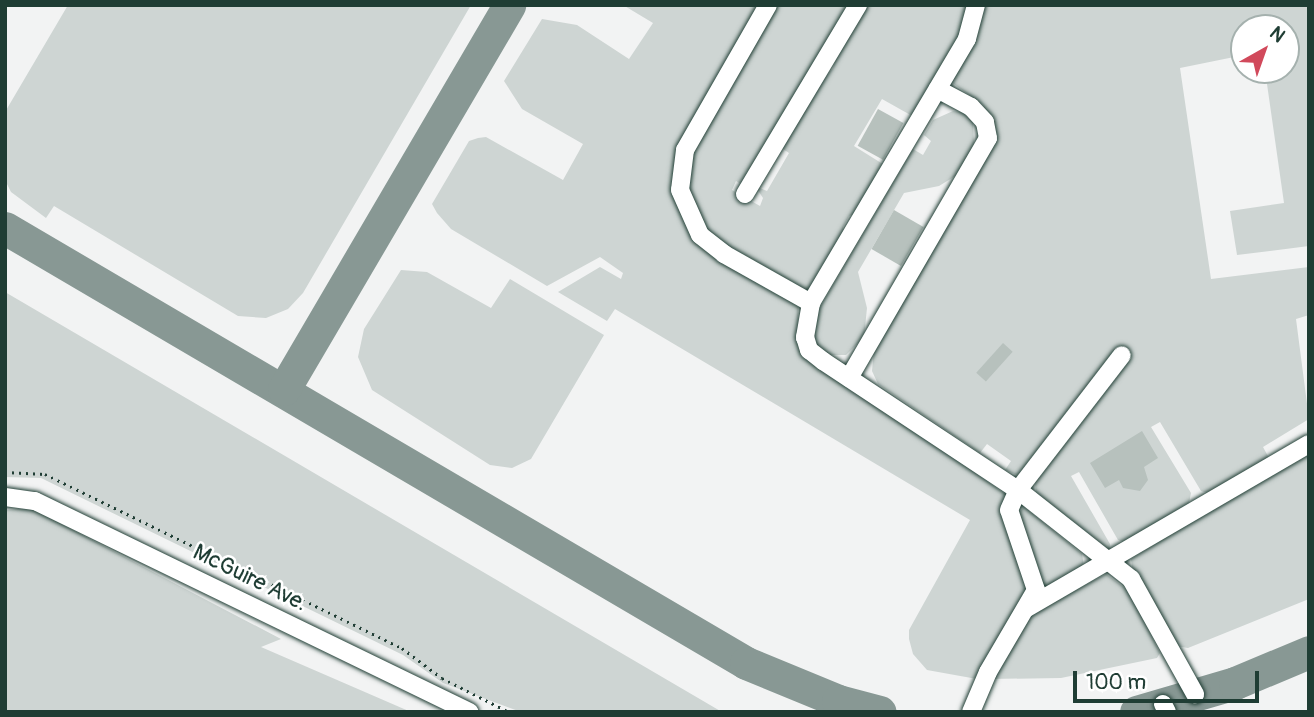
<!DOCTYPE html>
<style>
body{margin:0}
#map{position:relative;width:1314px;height:717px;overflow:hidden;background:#f2f3f3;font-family:Pangolin,sans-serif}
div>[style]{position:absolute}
.green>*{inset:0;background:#ced5d3}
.taxiway>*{height:33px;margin:-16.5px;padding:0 16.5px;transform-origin:16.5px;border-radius:16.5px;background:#889894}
.building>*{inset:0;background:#b7c1bd;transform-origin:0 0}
.path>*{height:2.5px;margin-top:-1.25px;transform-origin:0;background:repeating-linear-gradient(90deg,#1f3d34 0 2px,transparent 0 7px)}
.roads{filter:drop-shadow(0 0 2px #1f3d34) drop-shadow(0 0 2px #1f3d34)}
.minor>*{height:18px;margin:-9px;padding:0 9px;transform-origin:9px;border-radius:9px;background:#fff}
span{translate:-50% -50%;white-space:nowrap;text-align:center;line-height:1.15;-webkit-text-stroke:5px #fff;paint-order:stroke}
.street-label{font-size:23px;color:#1f3d34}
.frame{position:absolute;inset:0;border:7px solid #1f3d34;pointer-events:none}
.north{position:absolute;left:1230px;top:14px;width:70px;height:70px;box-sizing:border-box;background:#fff;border:2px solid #a5b1ae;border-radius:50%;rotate:40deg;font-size:19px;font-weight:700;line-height:28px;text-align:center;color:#1f3d34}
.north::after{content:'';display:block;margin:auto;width:24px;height:32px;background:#d1495b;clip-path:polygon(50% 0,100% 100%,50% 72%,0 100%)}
.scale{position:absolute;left:1073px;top:671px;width:186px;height:32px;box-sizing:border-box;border:4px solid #1f3d34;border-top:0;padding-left:9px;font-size:21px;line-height:24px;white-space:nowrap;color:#1f3d34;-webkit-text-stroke:5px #fff;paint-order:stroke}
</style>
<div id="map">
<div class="green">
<i style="clip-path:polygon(68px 5px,471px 5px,303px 293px,288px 309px,266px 318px,238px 316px,54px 206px,46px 218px,11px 192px,5px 180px,5px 112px)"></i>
<i style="clip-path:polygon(623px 5px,762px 5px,680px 144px,672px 183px,677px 202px,693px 237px,793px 301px,798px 307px,799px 347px,1005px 494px,1029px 586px,977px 679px,927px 670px,913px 654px,909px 639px,909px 630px,970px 520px,615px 309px,607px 321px,558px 292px,600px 267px,621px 279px,623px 273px,600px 257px,547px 286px,451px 229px,437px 213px,432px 204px,469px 141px,478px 138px,486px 137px,563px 180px,583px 144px,522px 109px,504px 81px,542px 19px,577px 25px,629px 59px,653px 23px)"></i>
<i style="clip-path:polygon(773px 5px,854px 5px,744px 186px,736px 181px,732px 190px,760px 206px,763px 198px,755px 186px,767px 191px,789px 153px,780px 147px,812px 93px,833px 68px,840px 45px,863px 5px,971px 5px,962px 35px,914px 117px,882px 99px,854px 146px,886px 166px,857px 213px,849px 216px,843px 227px,845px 235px,806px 292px,707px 235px,688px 201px,686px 162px)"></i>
<i style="clip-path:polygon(981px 5px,1309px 5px,1309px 246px,1237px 255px,1230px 211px,1284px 203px,1265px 70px,1286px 70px,1286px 28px,1244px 28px,1244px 55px,1180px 68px,1211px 279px,1309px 267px,1309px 315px,1296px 319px,1309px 419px,1263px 447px,1269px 458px,1214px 495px,1201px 491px,1160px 422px,1151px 427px,1191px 493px,1188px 508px,1129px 544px,1118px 540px,1079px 472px,1071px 476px,1110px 544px,1109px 552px,1036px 493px,1035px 482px,1005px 470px,1011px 461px,987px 444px,980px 453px,878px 384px,872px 371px,874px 351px,995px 140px,983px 105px,950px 81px)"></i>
<i style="clip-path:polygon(953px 111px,962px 112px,973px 122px,974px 145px,957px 175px,939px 186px,904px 193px,858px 272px,867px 308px,864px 337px,846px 355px,826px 355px,815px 343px,813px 319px,913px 149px,923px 155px,931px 141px,924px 135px,933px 120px)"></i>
<i style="clip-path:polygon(401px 270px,427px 272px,491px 308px,510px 279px,604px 335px,531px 459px,512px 468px,490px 465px,372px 390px,358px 357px,364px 329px)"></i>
<i style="clip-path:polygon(5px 292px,722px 712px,521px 712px,443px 683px,403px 655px,41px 478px,5px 477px)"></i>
<i style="clip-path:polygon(1309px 449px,1309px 599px,1188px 648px,1176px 646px,1147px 588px,1133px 573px,1131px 559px)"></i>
<i style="clip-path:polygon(1024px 507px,1082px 554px,1084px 567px,1045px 589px,1039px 586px,1018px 514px)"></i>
<i style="clip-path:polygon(31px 508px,281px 639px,261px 647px,411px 712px,5px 712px,5px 510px)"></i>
<i style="clip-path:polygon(1106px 574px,1126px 589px,1137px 607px,1160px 653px,1157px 658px,1061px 678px,991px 679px,1028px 616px)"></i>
</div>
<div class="taxiway">
<i style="left:5px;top:228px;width:859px;rotate:30.41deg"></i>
<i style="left:746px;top:663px;width:100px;rotate:22.4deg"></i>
<i style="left:838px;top:701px;width:43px;rotate:14.7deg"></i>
<i style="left:284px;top:389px;width:445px;rotate:-59.6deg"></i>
<i style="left:1136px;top:712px;width:103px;rotate:-16.3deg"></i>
<i style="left:1235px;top:683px;width:80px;rotate:-22.7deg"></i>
</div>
<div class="building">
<i style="left:878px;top:109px;width:29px;height:42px;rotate:29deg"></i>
<i style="left:894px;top:210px;width:34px;height:45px;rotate:30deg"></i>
<i style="left:1003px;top:343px;width:13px;height:40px;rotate:42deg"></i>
<i style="clip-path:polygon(1142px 431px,1158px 458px,1144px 467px,1148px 480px,1140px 491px,1123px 488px,1119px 480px,1105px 488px,1090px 463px)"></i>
</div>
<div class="path">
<i style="left:5px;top:472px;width:40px;rotate:2.9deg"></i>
<i style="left:45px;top:474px;width:397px;rotate:26deg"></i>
<i style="left:402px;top:648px;width:50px;rotate:36.9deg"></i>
<i style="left:442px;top:678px;width:75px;rotate:26.9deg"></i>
</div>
<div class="roads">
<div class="minor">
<i style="left:768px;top:5px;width:167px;rotate:119.8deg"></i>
<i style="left:685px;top:150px;width:40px;rotate:97.1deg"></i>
<i style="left:680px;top:190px;width:49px;rotate:66deg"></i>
<i style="left:700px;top:235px;width:31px;rotate:38deg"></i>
<i style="left:724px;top:254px;width:100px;rotate:29.4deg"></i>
<i style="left:976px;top:5px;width:35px;rotate:105deg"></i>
<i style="left:967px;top:39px;width:307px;rotate:120.6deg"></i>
<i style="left:811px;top:303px;width:35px;rotate:100deg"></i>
<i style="left:805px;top:337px;width:14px;rotate:73deg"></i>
<i style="left:809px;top:350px;width:18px;rotate:38deg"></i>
<i style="left:823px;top:361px;width:234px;rotate:33.5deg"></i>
<i style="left:1018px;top:490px;width:144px;rotate:38.2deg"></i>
<i style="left:1131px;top:579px;width:132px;rotate:60.9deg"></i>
<i style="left:745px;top:194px;width:220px;rotate:-59.1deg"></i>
<i style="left:849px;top:378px;width:277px;rotate:-59.9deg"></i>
<i style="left:988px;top:138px;width:16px;rotate:-101deg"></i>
<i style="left:985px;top:122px;width:21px;rotate:-133deg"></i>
<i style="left:971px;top:107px;width:38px;rotate:-152deg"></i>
<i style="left:5px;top:497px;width:30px;rotate:8deg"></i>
<i style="left:35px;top:501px;width:483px;rotate:25.9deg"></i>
<i style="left:1027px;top:608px;width:326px;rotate:-30.2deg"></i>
<i style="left:1163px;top:704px;width:9px;rotate:63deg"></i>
<i style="left:971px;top:712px;width:43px;rotate:-67deg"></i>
<i style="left:988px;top:672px;width:95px;rotate:-59.7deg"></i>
<i style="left:1036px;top:590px;width:84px;rotate:-108.6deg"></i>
<i style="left:1009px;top:510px;width:22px;rotate:-66deg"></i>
<i style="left:1018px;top:490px;width:170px;rotate:-52.4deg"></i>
</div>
</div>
<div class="street-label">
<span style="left:250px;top:578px;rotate:26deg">McGuire Ave.</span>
</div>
<div class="frame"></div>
<div class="north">N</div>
<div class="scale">100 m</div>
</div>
